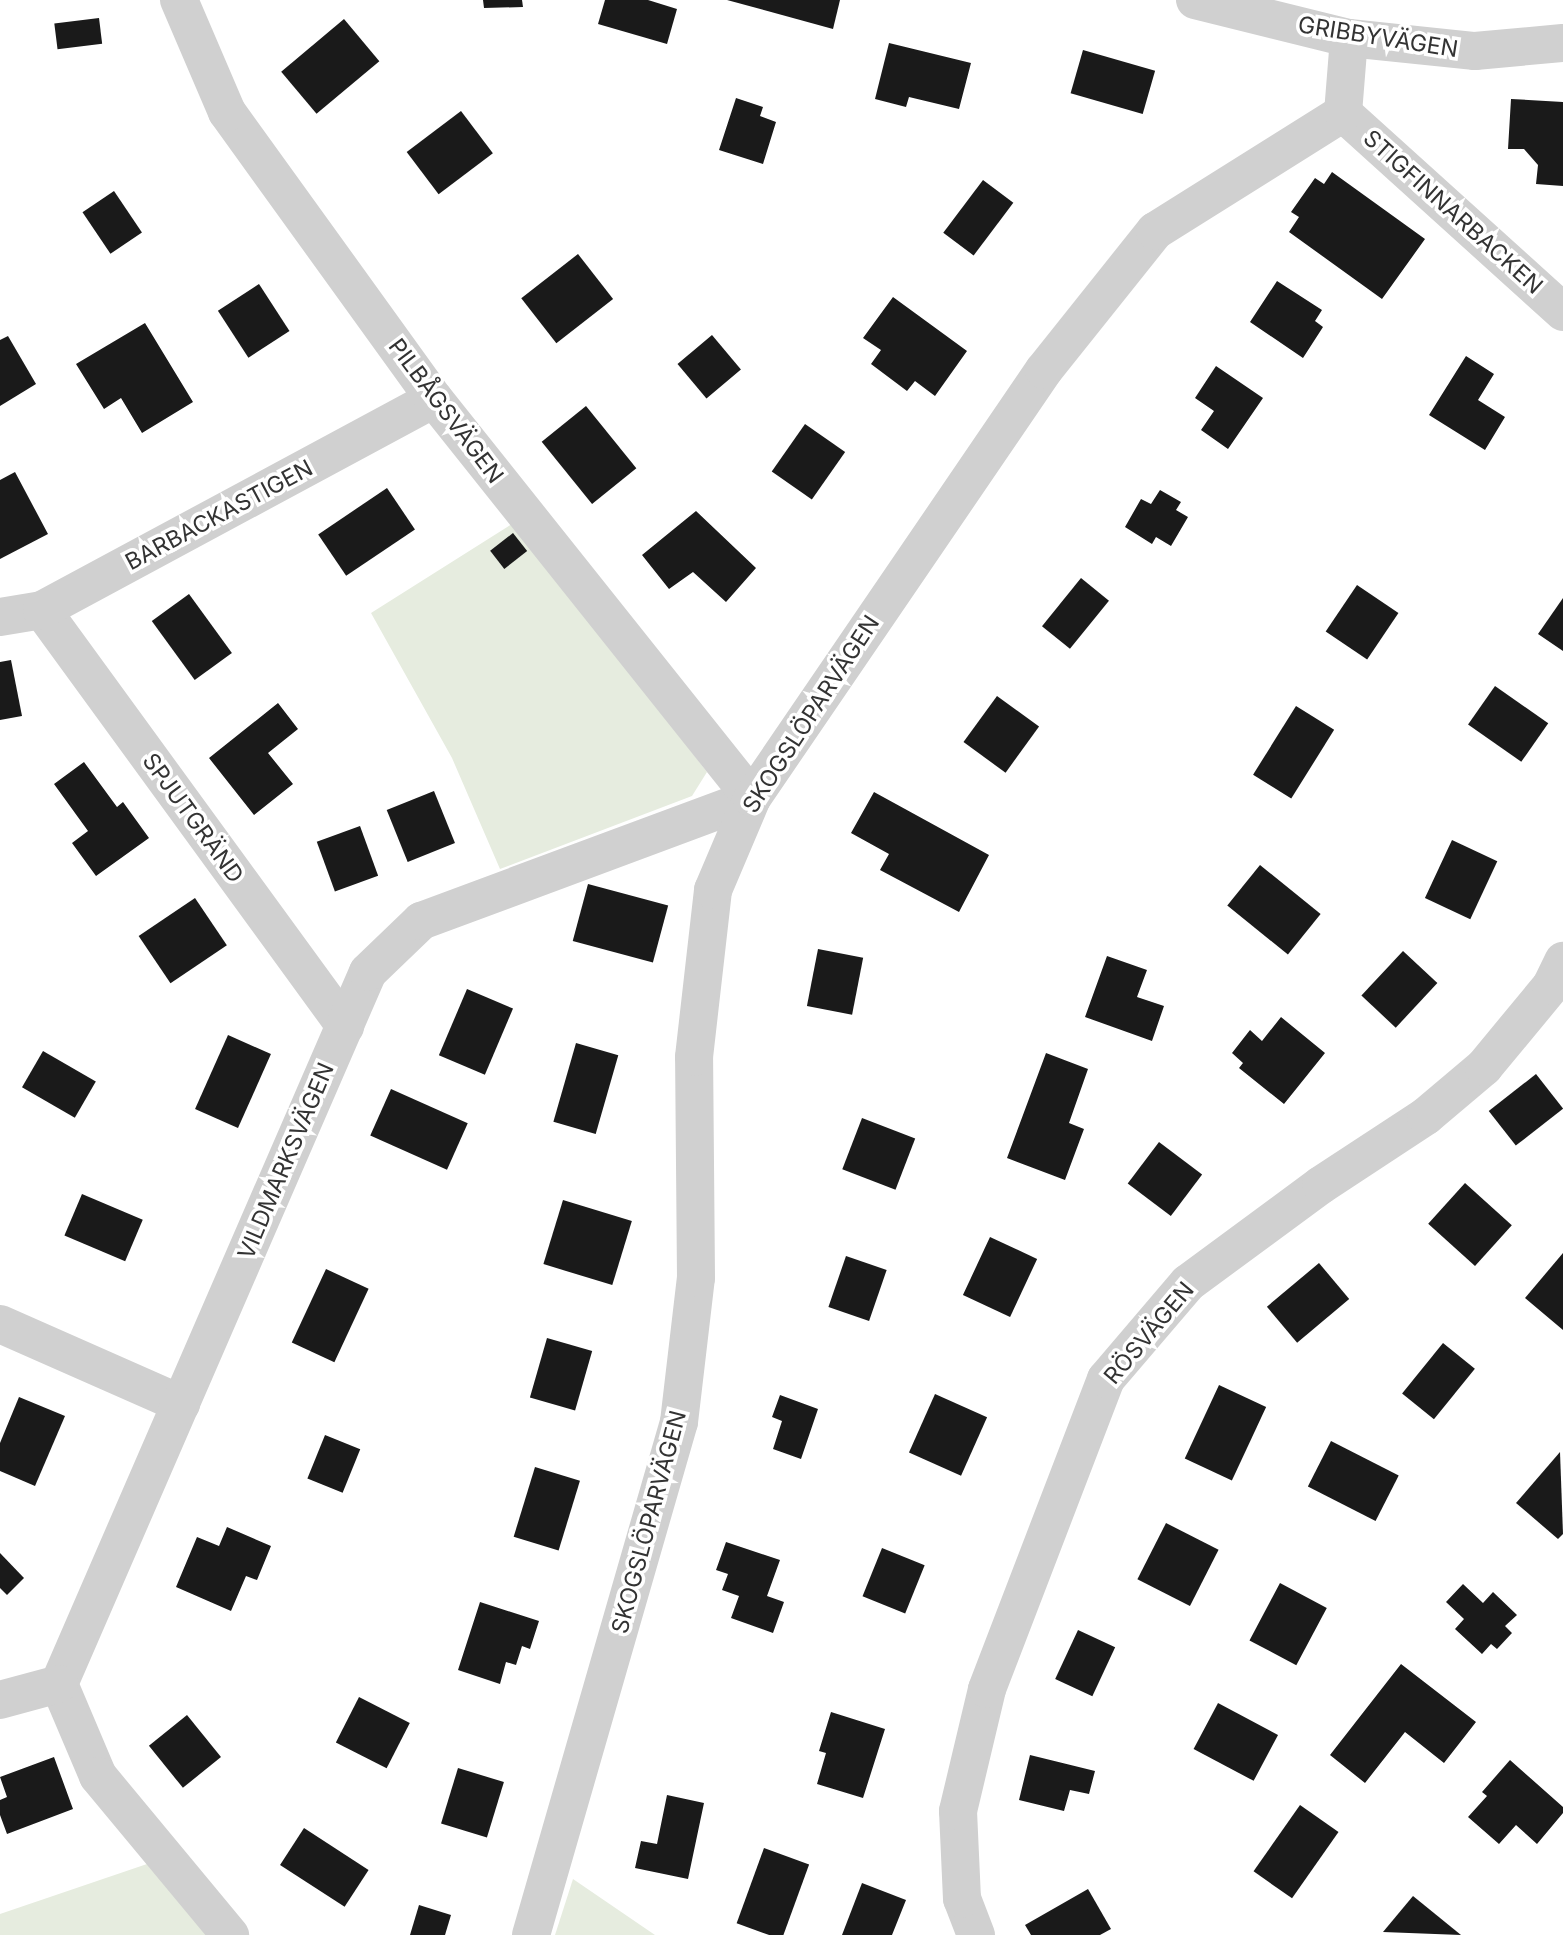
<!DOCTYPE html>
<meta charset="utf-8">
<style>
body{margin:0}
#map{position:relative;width:1563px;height:1935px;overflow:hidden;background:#fff;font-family:Inter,sans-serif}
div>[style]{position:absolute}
.green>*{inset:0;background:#e6ecdf}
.building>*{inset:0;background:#1a1a1a;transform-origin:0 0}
.minor>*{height:38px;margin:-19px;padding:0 19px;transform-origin:19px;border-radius:19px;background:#d0d0d0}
span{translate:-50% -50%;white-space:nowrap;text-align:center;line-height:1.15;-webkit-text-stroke:7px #fff;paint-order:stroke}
.street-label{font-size:23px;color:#333}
</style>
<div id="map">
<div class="green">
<i style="clip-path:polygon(515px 522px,707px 772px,692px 796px,500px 869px,452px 758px,371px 613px)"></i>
<i style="clip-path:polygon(147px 1864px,210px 1935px,0 1935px,0 1914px)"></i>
<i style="clip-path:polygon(573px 1879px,655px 1935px,555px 1935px)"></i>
</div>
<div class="building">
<i style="clip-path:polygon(483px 0,522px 0,523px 7px,484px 8px)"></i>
<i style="clip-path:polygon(605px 0,648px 0,677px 9px,667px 44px,598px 24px)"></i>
<i style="clip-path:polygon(727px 0,840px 0,833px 29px)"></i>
<i style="left:99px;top:18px;width:26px;height:45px;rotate:83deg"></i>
<i style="left:344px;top:19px;width:55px;height:82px;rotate:50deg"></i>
<i style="clip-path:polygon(889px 43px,971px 63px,959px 109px,909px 97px,906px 107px,875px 99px)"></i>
<i style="left:1083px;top:50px;width:75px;height:45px;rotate:16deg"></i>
<i style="clip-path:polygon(736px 98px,763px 107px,760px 116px,776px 122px,763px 164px,719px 150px)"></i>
<i style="clip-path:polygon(1511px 99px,1563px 102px,1563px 186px,1536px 184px,1538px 165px,1524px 149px,1508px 149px)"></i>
<i style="left:461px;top:111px;width:53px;height:68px;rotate:53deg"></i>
<i style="clip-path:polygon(1332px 172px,1425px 239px,1382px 299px,1289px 232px,1299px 217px,1291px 212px,1315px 178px,1324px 184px)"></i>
<i style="left:983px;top:180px;width:38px;height:66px;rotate:37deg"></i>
<i style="left:114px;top:191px;width:50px;height:38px;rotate:56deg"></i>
<i style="left:578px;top:254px;width:57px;height:72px;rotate:52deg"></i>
<i style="clip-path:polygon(1277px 281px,1322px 310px,1315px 321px,1323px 327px,1303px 358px,1250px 322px)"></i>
<i style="left:259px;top:284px;width:56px;height:49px;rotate:57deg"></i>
<i style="clip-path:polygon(893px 297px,967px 351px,935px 396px,915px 381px,907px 391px,871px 364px,881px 350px,863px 338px)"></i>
<i style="clip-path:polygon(145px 323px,193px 402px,142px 433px,121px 398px,104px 409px,76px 364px)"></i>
<i style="left:712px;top:335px;width:45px;height:45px;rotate:50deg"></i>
<i style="clip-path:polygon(8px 336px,36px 384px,0 406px,0 340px)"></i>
<i style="clip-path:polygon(1466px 356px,1494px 374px,1478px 400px,1505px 417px,1485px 450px,1429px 415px)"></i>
<i style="clip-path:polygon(1216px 366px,1263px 398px,1228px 449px,1201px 430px,1214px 411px,1195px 398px)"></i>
<i style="left:586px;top:406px;width:80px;height:57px;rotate:51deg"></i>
<i style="left:805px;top:424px;width:49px;height:58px;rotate:35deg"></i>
<i style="clip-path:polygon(15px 472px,48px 534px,0 559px,0 480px)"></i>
<i style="left:387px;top:488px;width:50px;height:83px;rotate:56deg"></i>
<i style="clip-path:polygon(1160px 490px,1181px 502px,1176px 510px,1188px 517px,1171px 546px,1156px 537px,1152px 544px,1125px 527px,1141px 499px,1151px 504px)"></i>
<i style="clip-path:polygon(696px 511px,756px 568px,726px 602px,693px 572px,669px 589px,642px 555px)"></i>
<i style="left:513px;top:533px;width:23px;height:29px;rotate:52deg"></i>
<i style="left:1081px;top:578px;width:36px;height:62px;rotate:39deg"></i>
<i style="left:1357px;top:585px;width:50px;height:56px;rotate:34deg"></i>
<i style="left:189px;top:594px;width:73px;height:46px;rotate:54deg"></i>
<i style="clip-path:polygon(1563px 598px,1563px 651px,1538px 634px)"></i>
<i style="clip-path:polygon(11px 660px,22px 716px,0 720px,0 662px)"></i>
<i style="left:1495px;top:686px;width:65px;height:47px;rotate:35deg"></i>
<i style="left:997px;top:696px;width:52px;height:57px;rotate:36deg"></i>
<i style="clip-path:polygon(278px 703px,298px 729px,268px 753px,293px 784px,254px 815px,209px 758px)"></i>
<i style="left:1296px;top:706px;width:45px;height:81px;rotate:32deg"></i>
<i style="clip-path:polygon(84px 762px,117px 807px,123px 802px,149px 838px,96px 876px,72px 843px,88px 831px,54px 784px)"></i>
<i style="left:434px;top:791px;width:56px;height:51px;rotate:68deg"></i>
<i style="clip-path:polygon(874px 792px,989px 855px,959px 912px,880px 870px,889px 854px,851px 833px)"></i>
<i style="left:360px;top:826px;width:53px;height:46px;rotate:70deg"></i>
<i style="left:1452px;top:840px;width:50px;height:64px;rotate:25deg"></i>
<i style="left:1260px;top:865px;width:78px;height:52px;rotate:39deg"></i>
<i style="left:588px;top:884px;width:83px;height:59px;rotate:15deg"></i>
<i style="left:195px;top:898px;width:57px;height:68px;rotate:56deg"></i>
<i style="left:818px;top:949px;width:46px;height:58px;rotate:11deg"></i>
<i style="left:1403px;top:951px;width:47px;height:61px;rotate:43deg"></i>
<i style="clip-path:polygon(1107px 956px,1147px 970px,1137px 997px,1164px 1006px,1152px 1041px,1085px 1017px)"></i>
<i style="left:467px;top:989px;width:50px;height:72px;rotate:23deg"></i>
<i style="clip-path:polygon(1281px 1017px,1325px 1053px,1284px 1104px,1239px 1068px,1243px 1063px,1232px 1053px,1250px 1030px,1262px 1041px)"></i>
<i style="left:228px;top:1035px;width:47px;height:81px;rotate:24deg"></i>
<i style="left:576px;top:1043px;width:44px;height:82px;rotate:16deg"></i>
<i style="left:43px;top:1051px;width:61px;height:42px;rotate:30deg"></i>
<i style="clip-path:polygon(1046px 1053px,1088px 1069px,1069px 1123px,1084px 1129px,1065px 1180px,1007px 1158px)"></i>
<i style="left:1536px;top:1074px;width:44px;height:60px;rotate:52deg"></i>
<i style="left:391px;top:1089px;width:84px;height:51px;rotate:24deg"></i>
<i style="left:862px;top:1118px;width:57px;height:55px;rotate:21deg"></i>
<i style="left:1159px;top:1142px;width:54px;height:52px;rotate:37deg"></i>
<i style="left:1465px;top:1183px;width:63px;height:55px;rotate:42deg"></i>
<i style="left:82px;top:1194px;width:66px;height:45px;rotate:23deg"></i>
<i style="left:563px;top:1200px;width:72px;height:67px;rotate:17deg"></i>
<i style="left:990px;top:1237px;width:52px;height:64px;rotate:25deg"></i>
<i style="clip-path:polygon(1563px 1253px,1563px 1330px,1525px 1298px)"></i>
<i style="left:846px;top:1256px;width:43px;height:54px;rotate:19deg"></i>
<i style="left:1319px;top:1263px;width:47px;height:68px;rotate:50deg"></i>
<i style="left:326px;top:1269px;width:47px;height:81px;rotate:25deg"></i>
<i style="left:547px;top:1338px;width:47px;height:62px;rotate:16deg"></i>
<i style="left:1443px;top:1343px;width:41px;height:65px;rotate:39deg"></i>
<i style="left:1219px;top:1385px;width:52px;height:81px;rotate:25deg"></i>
<i style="left:935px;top:1394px;width:57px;height:64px;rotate:24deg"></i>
<i style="clip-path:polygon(780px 1395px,818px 1409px,801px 1459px,773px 1449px,782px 1421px,772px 1417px)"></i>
<i style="clip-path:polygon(19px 1397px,65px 1416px,35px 1486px,0 1471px,0 1443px)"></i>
<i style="left:325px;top:1435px;width:38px;height:47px;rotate:22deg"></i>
<i style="left:1331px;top:1441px;width:76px;height:51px;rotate:27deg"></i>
<i style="clip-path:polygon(1560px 1452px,1563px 1534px,1558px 1539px,1516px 1503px)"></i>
<i style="left:535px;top:1467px;width:47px;height:73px;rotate:17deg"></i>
<i style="left:1166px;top:1523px;width:59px;height:63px;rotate:27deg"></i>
<i style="clip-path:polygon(227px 1527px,271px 1546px,257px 1580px,246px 1576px,231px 1611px,176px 1587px,197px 1537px,219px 1546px)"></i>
<i style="clip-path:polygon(726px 1542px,780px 1560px,767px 1596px,784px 1602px,773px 1633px,731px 1618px,739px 1596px,722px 1590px,728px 1574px,716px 1570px)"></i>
<i style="left:882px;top:1548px;width:46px;height:52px;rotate:22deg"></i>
<i style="clip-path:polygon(0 1553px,24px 1578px,7px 1595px,0 1588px)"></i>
<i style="left:1280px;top:1583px;width:53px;height:65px;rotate:28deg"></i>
<i style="clip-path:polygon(1463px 1584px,1483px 1603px,1493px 1592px,1517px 1615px,1505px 1626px,1512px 1633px,1497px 1649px,1491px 1644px,1482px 1654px,1455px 1629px,1464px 1619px,1446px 1602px)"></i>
<i style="clip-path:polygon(480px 1602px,539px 1621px,530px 1649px,522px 1646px,516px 1665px,506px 1662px,500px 1684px,458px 1670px)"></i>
<i style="left:1078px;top:1630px;width:41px;height:54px;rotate:25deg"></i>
<i style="clip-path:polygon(1401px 1664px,1476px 1722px,1444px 1763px,1405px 1732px,1365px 1783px,1330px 1755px)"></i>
<i style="left:359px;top:1697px;width:57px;height:51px;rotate:27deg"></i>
<i style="left:1218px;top:1703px;width:68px;height:52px;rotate:28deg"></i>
<i style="clip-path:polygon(831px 1712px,885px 1729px,863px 1798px,817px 1784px,826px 1753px,819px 1751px)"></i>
<i style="left:187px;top:1715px;width:54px;height:49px;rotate:51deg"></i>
<i style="clip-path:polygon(1030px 1755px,1095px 1771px,1089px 1794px,1070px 1790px,1064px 1811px,1019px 1800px)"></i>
<i style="clip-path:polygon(54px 1757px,73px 1809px,7px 1834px,0 1815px,0 1800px,7px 1797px,0 1777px)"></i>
<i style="clip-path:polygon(1510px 1760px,1563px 1807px,1563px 1813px,1537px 1844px,1516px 1825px,1499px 1844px,1468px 1817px,1487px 1796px,1482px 1792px)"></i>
<i style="left:458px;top:1768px;width:48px;height:58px;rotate:17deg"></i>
<i style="clip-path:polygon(667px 1795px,704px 1803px,688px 1879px,635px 1868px,641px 1841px,657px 1844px)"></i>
<i style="left:1300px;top:1805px;width:47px;height:81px;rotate:35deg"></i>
<i style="left:304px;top:1828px;width:77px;height:44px;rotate:33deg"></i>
<i style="left:764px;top:1848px;width:48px;height:80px;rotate:20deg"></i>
<i style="clip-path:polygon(862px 1883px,906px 1900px,892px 1935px,842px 1935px)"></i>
<i style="clip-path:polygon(1088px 1889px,1111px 1929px,1100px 1935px,1031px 1935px,1025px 1925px)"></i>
<i style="clip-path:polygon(1413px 1896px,1461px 1935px,1383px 1932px)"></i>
<i style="clip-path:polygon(419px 1905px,451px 1915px,445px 1935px,410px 1935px)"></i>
</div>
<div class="minor">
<i style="left:1195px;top:0;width:159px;rotate:13.9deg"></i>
<i style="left:1349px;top:38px;width:127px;rotate:5.9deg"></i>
<i style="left:1475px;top:51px;width:88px;rotate:-5.2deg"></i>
<i style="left:1343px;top:113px;width:297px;rotate:42.1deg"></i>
<i style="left:42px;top:610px;width:515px;rotate:53.93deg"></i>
<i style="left:0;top:617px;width:43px;rotate:-9.5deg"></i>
<i style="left:42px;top:610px;width:445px;rotate:-28.3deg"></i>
<i style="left:0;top:1324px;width:198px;rotate:23.8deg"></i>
<i style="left:59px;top:1684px;width:776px;rotate:-66.54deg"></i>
<i style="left:368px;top:972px;width:74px;rotate:-43.9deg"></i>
<i style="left:421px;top:921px;width:353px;rotate:-20.4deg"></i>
<i style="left:752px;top:798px;width:510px;rotate:-128.55deg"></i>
<i style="left:434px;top:399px;width:354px;rotate:-125.8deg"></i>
<i style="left:227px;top:112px;width:122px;rotate:-113.2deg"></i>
<i style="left:59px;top:1684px;width:100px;rotate:67deg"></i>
<i style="left:98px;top:1776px;width:207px;rotate:50.3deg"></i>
<i style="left:0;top:1700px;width:61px;rotate:-15.2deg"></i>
<i style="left:531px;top:1935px;width:534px;rotate:-73.91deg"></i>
<i style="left:679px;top:1422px;width:145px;rotate:-83.3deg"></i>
<i style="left:696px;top:1278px;width:221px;rotate:-90.5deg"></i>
<i style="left:694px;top:1057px;width:168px;rotate:-83.5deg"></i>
<i style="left:713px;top:890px;width:100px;rotate:-67deg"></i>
<i style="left:752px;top:798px;width:518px;rotate:-55.7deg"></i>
<i style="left:1044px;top:370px;width:178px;rotate:-51.4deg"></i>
<i style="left:1155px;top:231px;width:222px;rotate:-32.1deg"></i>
<i style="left:1343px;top:113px;width:75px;rotate:-85.4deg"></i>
<i style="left:976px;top:1935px;width:39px;rotate:-111deg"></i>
<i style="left:962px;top:1899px;width:88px;rotate:-92.6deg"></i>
<i style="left:958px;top:1811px;width:125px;rotate:-76.6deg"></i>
<i style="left:987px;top:1689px;width:332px;rotate:-69deg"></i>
<i style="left:1106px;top:1379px;width:126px;rotate:-49.5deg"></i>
<i style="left:1188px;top:1283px;width:165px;rotate:-36.4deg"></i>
<i style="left:1321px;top:1185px;width:126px;rotate:-33.3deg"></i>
<i style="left:1426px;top:1116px;width:76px;rotate:-40.2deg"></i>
<i style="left:1484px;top:1067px;width:105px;rotate:-50.4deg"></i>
<i style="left:1551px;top:986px;width:28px;rotate:-64deg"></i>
</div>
<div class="street-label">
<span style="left:1378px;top:37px;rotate:9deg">GRIBBYVÄGEN</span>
<span style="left:1453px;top:212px;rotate:42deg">STIGFINNARBACKEN</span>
<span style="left:446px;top:411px;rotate:53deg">PILBÅGSVÄGEN</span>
<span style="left:219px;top:515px;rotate:-28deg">BARBACKASTIGEN</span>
<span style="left:811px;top:714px;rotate:-57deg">SKOGSLÖPARVÄGEN</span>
<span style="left:193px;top:818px;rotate:54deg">SPJUTGRÄND</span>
<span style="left:286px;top:1161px;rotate:-67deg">VILDMARKSVÄGEN</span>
<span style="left:1149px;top:1333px;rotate:-50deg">RÖSVÄGEN</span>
<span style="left:649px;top:1522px;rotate:-75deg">SKOGSLÖPARVÄGEN</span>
</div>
</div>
